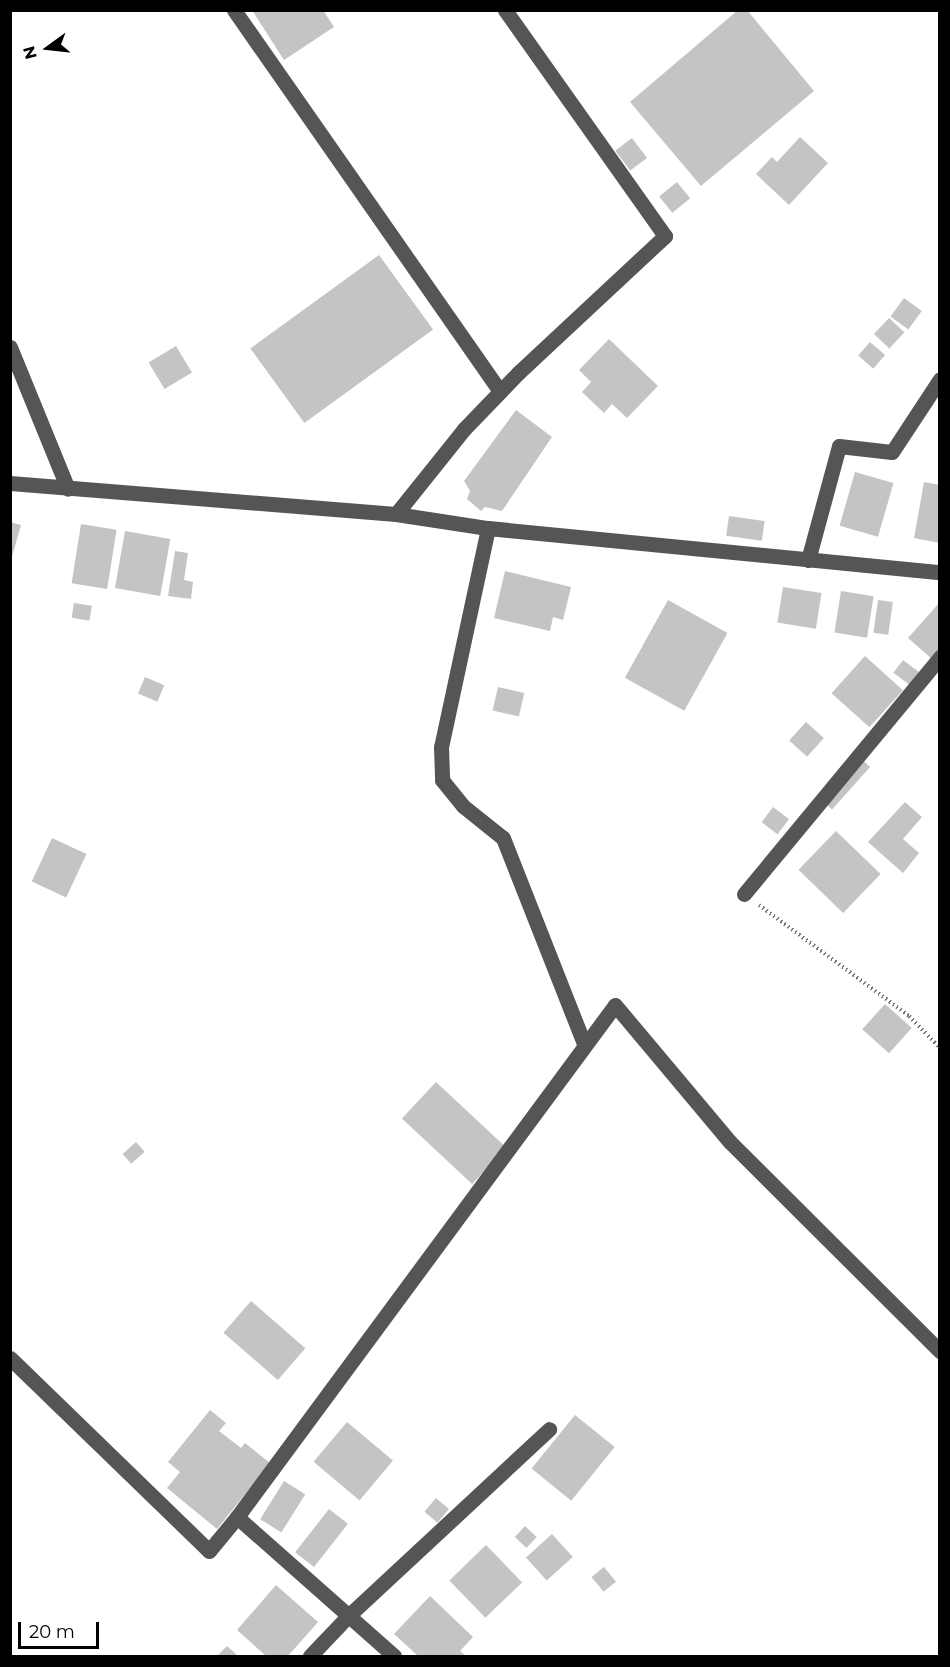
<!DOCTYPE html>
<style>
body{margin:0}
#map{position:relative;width:950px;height:1667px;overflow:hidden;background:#fff;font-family:Montserrat,sans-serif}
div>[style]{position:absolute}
.building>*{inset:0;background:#c4c4c4;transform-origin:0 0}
.path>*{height:4px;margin-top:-2px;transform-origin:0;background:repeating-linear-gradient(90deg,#777 0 1.5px,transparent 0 4.5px)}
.minor>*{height:15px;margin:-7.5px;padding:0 7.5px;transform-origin:7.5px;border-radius:7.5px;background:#555}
span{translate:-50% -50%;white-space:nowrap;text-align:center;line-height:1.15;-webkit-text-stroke:6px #fff;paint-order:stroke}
.frame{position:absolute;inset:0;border:12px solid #000;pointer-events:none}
.north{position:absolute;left:18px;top:18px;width:60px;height:60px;-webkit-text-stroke:4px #fff;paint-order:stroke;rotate:255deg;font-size:16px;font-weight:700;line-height:24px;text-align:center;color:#000}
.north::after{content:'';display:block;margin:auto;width:21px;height:27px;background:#000;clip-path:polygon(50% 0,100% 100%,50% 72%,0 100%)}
.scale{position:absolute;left:18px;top:1622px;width:81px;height:27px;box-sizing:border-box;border:3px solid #000;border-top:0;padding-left:8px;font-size:18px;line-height:21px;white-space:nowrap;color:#000;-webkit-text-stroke:4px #fff;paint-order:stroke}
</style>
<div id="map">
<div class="building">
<i style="clip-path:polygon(252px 10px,323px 10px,334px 27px,284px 60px)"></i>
<i style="clip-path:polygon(738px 10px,747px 10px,814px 91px,701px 186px,630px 102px)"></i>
<i style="clip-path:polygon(800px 137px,828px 163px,789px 205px,756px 174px,772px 157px,777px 162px)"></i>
<i style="left:632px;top:138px;width:25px;height:21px;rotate:53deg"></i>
<i style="left:677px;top:182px;width:21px;height:23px;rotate:51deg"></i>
<i style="left:379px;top:255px;width:92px;height:159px;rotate:54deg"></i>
<i style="left:904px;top:298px;width:22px;height:23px;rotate:36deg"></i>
<i style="left:889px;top:318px;width:21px;height:22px;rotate:43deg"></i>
<i style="clip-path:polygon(609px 339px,658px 386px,627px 418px,612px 404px,604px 413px,582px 392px,591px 382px,579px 370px)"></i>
<i style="left:870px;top:342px;width:20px;height:18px;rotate:41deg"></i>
<i style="left:176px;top:346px;width:31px;height:32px;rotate:59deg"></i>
<i style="clip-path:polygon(516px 410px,552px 437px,502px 511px,485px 507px,481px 511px,467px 499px,470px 491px,464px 481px)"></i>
<i style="left:855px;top:472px;width:40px;height:56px;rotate:16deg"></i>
<i style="clip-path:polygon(924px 482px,940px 485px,940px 543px,914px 538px)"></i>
<i style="left:729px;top:516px;width:36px;height:20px;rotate:8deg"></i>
<i style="clip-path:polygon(10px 522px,21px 525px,11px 560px,10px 560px)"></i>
<i style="left:81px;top:524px;width:36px;height:60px;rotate:9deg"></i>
<i style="left:125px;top:531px;width:46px;height:58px;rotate:10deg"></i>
<i style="clip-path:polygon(175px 551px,188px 553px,184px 580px,193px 582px,191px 599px,168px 596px)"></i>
<i style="clip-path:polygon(505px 571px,571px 587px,563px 620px,553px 617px,550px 631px,494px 618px)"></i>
<i style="left:783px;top:587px;width:39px;height:36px;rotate:9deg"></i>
<i style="left:841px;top:591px;width:33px;height:42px;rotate:9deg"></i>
<i style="left:668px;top:600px;width:68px;height:89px;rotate:29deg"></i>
<i style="left:878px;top:600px;width:15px;height:33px;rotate:8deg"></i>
<i style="clip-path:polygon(940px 602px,940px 652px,933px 660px,908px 638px)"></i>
<i style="left:74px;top:603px;width:18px;height:15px;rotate:9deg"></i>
<i style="left:865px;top:656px;width:51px;height:50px;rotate:42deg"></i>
<i style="left:903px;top:660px;width:20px;height:16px;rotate:37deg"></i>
<i style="left:145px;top:677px;width:21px;height:18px;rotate:23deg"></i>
<i style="left:498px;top:687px;width:27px;height:24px;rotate:13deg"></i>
<i style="left:806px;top:722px;width:24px;height:25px;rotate:42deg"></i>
<i style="left:859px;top:757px;width:15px;height:57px;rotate:42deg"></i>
<i style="clip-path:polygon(905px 802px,922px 817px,903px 839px,919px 853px,903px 873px,868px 842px)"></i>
<i style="left:773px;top:807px;width:20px;height:19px;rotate:37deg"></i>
<i style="left:836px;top:831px;width:62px;height:54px;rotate:44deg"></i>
<i style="left:52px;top:838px;width:38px;height:48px;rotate:25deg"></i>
<i style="left:885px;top:1004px;width:36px;height:34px;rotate:42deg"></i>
<i style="left:436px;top:1082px;width:96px;height:50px;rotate:43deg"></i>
<i style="left:136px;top:1142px;width:13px;height:18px;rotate:48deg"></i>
<i style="left:251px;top:1301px;width:72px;height:42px;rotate:41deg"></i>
<i style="clip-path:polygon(210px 1410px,226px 1423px,219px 1431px,241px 1448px,245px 1443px,270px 1463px,217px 1529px,167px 1488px,180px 1472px,168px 1462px)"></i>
<i style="left:575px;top:1415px;width:51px;height:69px;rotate:39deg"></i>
<i style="left:347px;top:1422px;width:60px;height:52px;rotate:40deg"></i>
<i style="left:284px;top:1481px;width:25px;height:45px;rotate:32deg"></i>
<i style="left:436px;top:1498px;width:17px;height:18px;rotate:40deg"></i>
<i style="left:329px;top:1509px;width:24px;height:55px;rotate:38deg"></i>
<i style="left:525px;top:1526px;width:16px;height:15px;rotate:43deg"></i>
<i style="left:552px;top:1534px;width:31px;height:35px;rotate:48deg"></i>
<i style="left:486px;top:1545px;width:52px;height:51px;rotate:46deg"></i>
<i style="left:604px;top:1567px;width:19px;height:16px;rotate:51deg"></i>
<i style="clip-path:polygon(276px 1585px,318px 1622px,288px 1656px,266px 1656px,237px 1630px)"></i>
<i style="clip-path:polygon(430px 1596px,473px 1637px,460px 1651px,466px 1656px,418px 1656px,394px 1634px)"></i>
<i style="clip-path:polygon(227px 1646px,238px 1656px,217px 1656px)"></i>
</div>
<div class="path">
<i style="left:759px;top:905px;width:187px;rotate:36.5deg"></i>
<i style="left:909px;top:1016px;width:45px;rotate:45.9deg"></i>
</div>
<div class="minor">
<i style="left:234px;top:10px;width:465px;rotate:55.1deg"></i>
<i style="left:10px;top:347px;width:153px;rotate:67.8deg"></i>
<i style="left:10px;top:483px;width:387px;rotate:4.6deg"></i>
<i style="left:396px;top:514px;width:93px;rotate:8.7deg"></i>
<i style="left:488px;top:528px;width:454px;rotate:5.6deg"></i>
<i style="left:396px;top:514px;width:109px;rotate:-51.3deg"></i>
<i style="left:464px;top:429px;width:78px;rotate:-46deg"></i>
<i style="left:518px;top:373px;width:201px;rotate:-43deg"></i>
<i style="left:665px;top:236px;width:277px;rotate:-125.3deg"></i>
<i style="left:488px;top:528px;width:224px;rotate:102.1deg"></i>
<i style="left:441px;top:747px;width:33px;rotate:88deg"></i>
<i style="left:442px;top:780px;width:33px;rotate:51deg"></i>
<i style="left:463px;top:806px;width:51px;rotate:38.7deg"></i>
<i style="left:503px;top:838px;width:221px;rotate:68.5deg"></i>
<i style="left:808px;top:560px;width:118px;rotate:-74.8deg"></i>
<i style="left:839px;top:446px;width:53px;rotate:6.5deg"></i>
<i style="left:892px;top:452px;width:87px;rotate:-56.7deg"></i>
<i style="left:744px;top:894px;width:308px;rotate:-50.4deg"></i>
<i style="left:10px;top:1358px;width:277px;rotate:44.1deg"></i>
<i style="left:209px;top:1551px;width:44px;rotate:-50.5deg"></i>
<i style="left:237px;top:1517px;width:636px;rotate:-53.56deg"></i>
<i style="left:615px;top:1005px;width:179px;rotate:50deg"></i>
<i style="left:730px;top:1142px;width:296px;rotate:44.9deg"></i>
<i style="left:237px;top:1517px;width:210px;rotate:41.5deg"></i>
<i style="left:310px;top:1656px;width:54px;rotate:-46.5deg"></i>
<i style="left:347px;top:1617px;width:276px;rotate:-42.9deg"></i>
</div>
<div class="frame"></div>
<div class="north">N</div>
<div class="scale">20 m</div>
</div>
